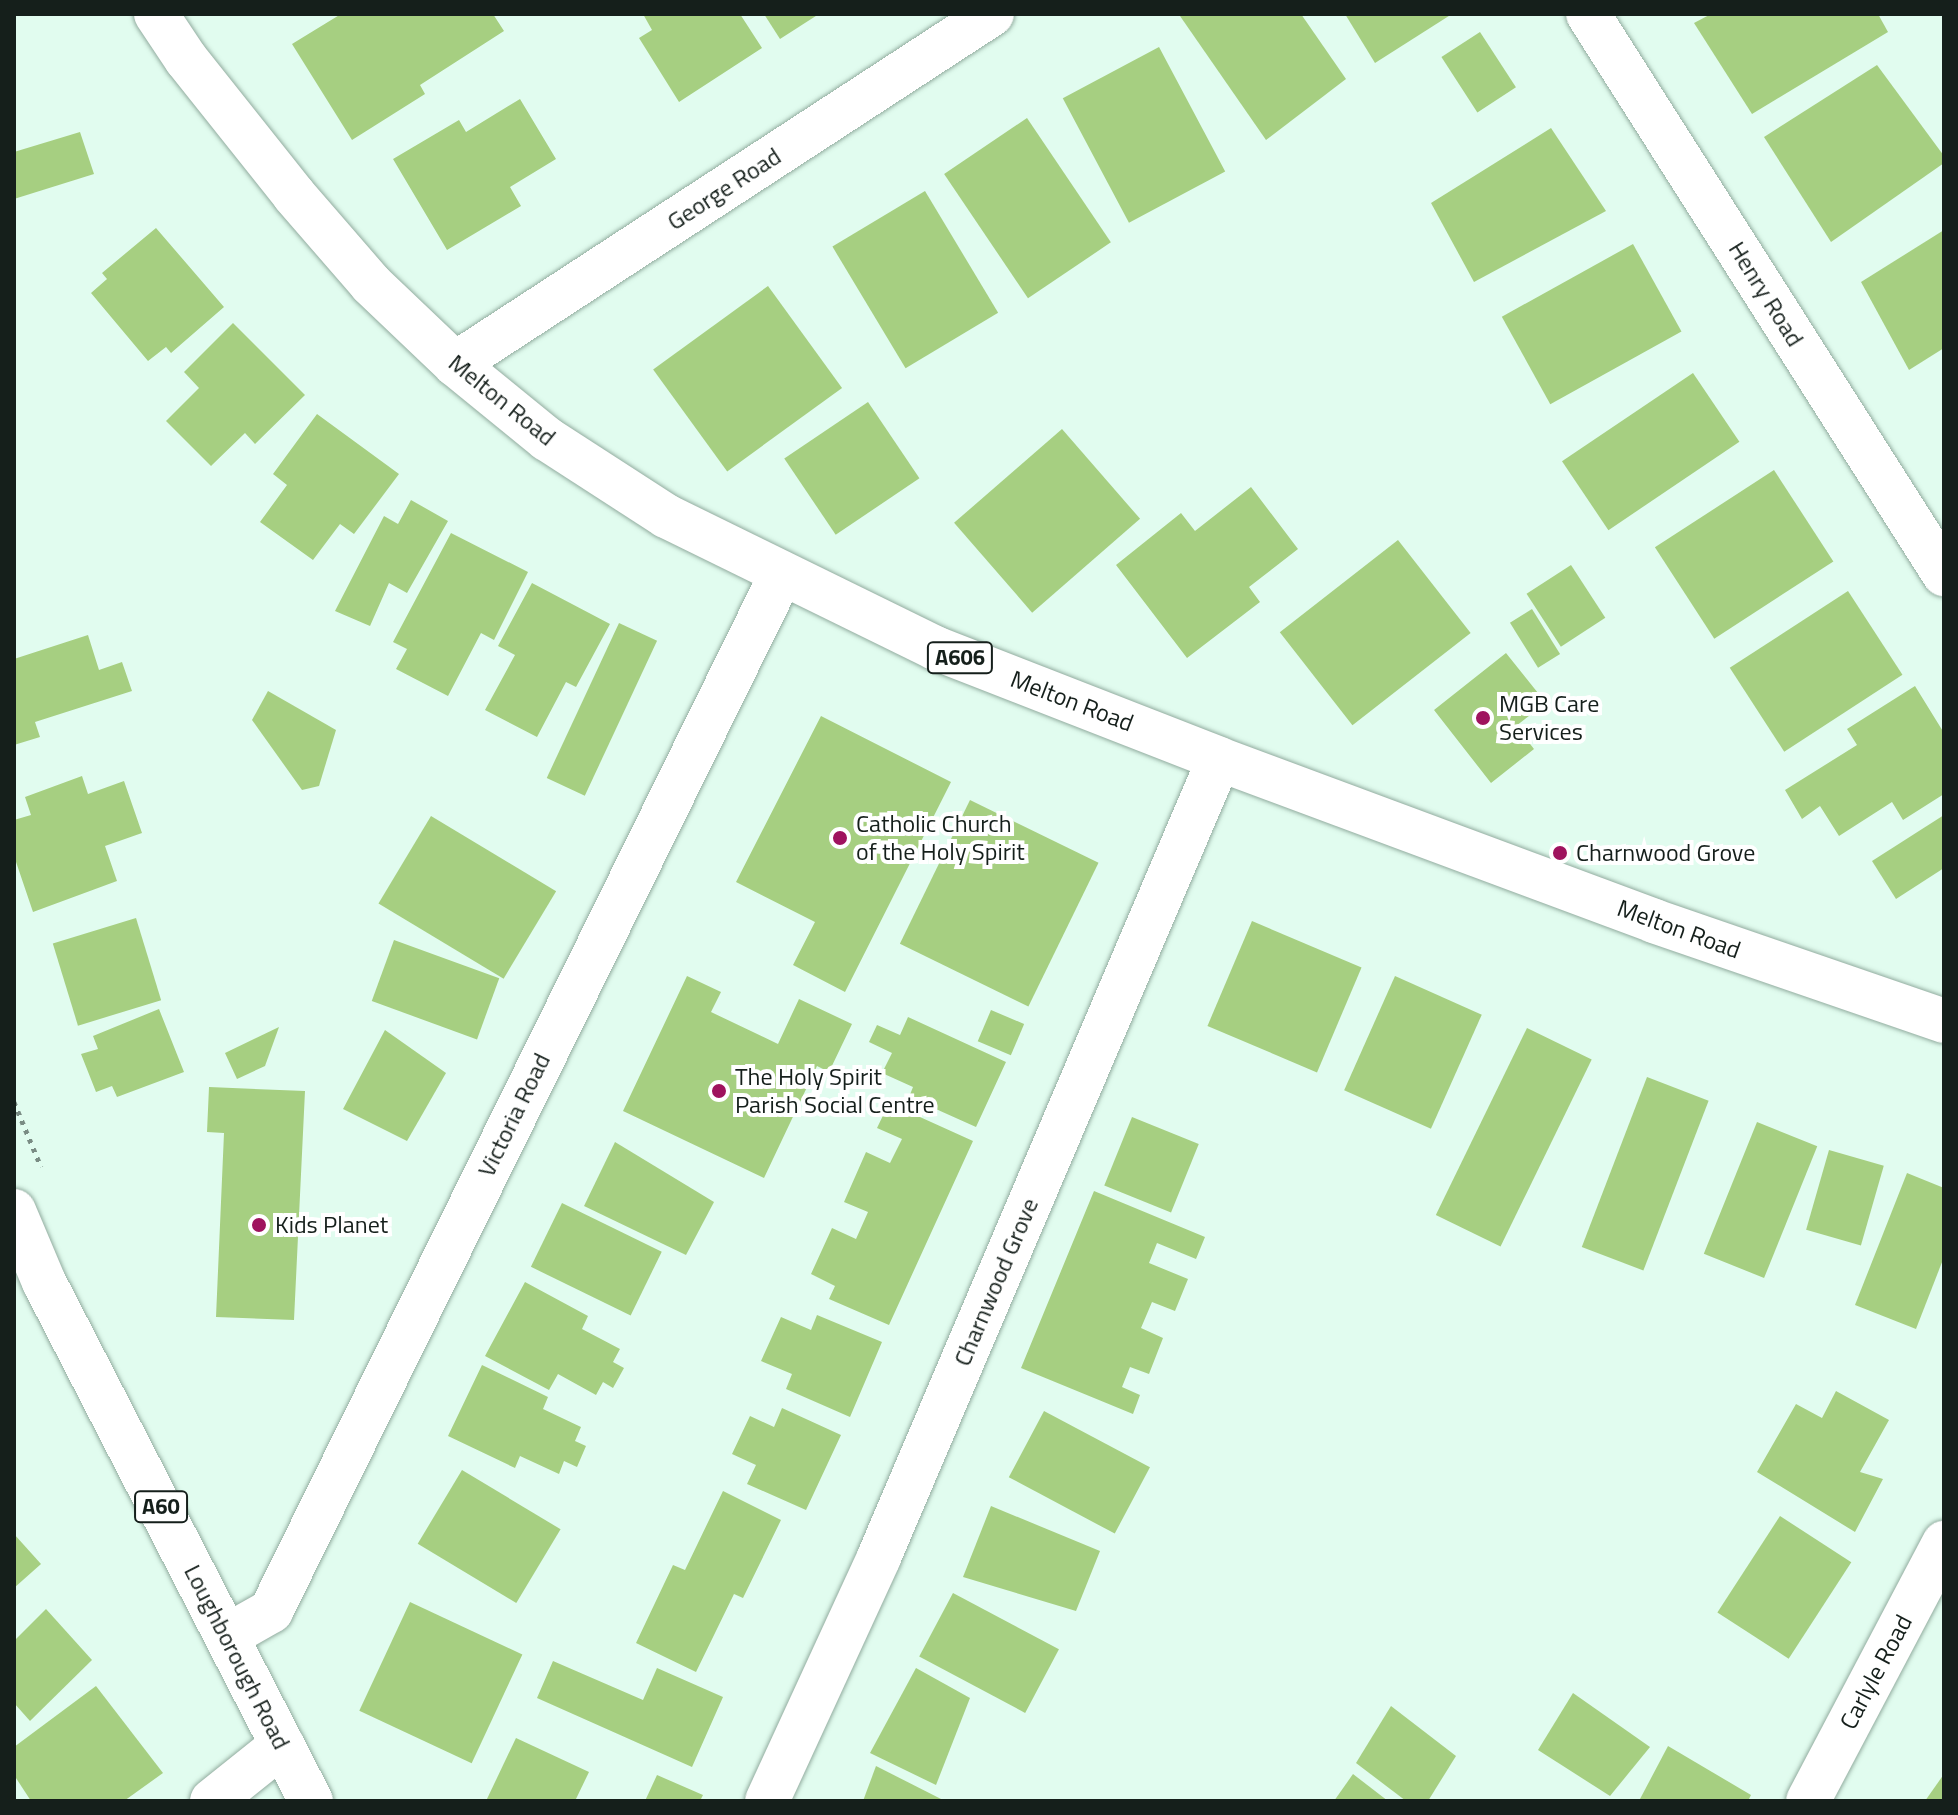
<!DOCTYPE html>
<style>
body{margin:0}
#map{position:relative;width:1958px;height:1815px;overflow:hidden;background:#e1fcef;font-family:"Titillium Web",sans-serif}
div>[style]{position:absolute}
.building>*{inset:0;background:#a6cf81;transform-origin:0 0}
.path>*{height:5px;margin-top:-2.5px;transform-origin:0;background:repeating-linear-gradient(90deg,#7a8c84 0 4px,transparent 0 10px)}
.roads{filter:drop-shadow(0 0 2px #92ac9f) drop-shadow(0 0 2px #92ac9f)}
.minor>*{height:44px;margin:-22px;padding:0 22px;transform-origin:22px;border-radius:22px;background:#fff}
.primary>*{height:44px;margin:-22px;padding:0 22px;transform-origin:22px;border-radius:22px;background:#fff}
.dots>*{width:22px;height:22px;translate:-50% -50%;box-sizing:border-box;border:4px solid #fff;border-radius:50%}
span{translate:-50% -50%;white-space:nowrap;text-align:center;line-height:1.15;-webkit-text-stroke:8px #fff;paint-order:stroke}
.shield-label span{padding:2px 6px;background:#fff;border:2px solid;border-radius:6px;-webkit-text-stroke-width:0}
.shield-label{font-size:22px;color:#151f1b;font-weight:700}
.street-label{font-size:24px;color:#151f1b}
.poi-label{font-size:24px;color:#151f1b}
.left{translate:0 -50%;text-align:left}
.frame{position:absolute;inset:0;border:16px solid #151f1b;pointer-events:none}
</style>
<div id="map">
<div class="building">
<i style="clip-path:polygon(341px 14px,493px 14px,504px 31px,420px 85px,425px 94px,352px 140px,292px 44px)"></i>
<i style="clip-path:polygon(643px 14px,740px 14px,762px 48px,679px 102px,639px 38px,652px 30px)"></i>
<i style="clip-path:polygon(764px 14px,819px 14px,780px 39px)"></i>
<i style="clip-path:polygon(1183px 14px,1301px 14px,1346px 79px,1266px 140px,1180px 16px)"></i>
<i style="clip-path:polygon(1345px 14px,1452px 14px,1375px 63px)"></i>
<i style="clip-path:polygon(1711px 14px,1878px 14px,1888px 32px,1752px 114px,1694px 23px)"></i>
<i style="left:1480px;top:32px;width:66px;height:46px;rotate:57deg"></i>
<i style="left:1159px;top:47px;width:141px;height:109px;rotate:62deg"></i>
<i style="clip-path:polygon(1877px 65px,1944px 156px,1944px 163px,1831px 242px,1764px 137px)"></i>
<i style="clip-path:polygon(520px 99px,556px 159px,510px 187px,521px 206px,447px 250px,393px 159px,459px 120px,466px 132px)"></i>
<i style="left:1027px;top:118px;width:150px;height:100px;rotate:56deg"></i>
<i style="clip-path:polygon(1551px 128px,1606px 211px,1474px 282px,1431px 203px)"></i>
<i style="clip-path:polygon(80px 132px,94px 174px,14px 199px,14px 152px)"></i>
<i style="left:925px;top:191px;width:142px;height:108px;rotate:59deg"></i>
<i style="clip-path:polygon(156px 228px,224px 307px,171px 353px,166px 347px,148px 361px,91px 293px,107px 279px,102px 273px)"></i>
<i style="clip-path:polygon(1944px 230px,1944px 348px,1909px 370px,1861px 282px)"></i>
<i style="left:1633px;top:244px;width:100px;height:150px;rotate:61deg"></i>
<i style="left:768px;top:286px;width:126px;height:142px;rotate:54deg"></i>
<i style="clip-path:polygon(233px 323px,305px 395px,255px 444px,245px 433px,211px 466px,166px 421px,199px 388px,184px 372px)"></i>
<i style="left:1693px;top:373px;width:83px;height:158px;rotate:56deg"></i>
<i style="left:868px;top:402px;width:92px;height:101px;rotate:56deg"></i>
<i style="clip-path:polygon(317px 414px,399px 474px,354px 534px,340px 524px,313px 560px,260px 522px,287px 485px,273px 474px)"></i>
<i style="left:1062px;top:429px;width:119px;height:143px;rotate:49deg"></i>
<i style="left:1774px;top:470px;width:109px;height:142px;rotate:57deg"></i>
<i style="clip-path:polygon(1251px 487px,1298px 549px,1249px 587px,1260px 602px,1187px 658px,1116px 565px,1181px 513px,1195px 531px)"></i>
<i style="clip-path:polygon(411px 500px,448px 521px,407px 593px,389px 583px,370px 626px,335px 611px,384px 516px,398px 524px)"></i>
<i style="clip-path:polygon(451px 533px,528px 572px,494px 640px,481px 633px,448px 696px,396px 669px,407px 649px,393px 642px)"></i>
<i style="left:1398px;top:540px;width:118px;height:150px;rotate:52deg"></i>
<i style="left:1571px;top:565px;width:63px;height:53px;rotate:57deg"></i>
<i style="clip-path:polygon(532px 583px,610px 624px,576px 687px,566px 682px,537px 737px,485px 710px,515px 655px,498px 646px)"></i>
<i style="left:1848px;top:591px;width:100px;height:141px;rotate:57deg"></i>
<i style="left:1532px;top:609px;width:53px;height:26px;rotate:58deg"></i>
<i style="left:619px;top:623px;width:42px;height:171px;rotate:25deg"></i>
<i style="clip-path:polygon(88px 635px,99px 670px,122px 662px,132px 691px,35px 722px,40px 737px,14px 745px,14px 659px)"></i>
<i style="clip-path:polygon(1506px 653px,1546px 703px,1516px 726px,1534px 749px,1491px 783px,1434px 710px)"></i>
<i style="clip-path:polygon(1915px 686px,1944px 733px,1944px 794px,1903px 820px,1892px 802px,1839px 836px,1820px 806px,1802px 819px,1785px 790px,1857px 745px,1847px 729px)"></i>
<i style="clip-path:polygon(268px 691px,336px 730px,319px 786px,302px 790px,252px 720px)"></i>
<i style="clip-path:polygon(821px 716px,951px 782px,845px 992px,793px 965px,815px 922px,736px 882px)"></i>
<i style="clip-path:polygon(82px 776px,88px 794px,124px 781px,142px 833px,105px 846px,117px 881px,33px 912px,14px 856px,14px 820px,31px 815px,25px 797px)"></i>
<i style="left:970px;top:800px;width:143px;height:160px;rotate:26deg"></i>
<i style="clip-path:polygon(1944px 815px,1944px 868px,1896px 899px,1872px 861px)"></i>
<i style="left:431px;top:816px;width:146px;height:102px;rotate:31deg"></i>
<i style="left:136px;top:918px;width:86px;height:87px;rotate:73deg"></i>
<i style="left:1252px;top:921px;width:119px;height:114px;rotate:23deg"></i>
<i style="left:394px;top:940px;width:112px;height:65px;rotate:20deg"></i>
<i style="clip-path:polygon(687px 976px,721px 992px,711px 1012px,778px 1044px,799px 999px,852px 1024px,829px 1072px,817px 1066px,764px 1178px,623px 1111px)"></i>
<i style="left:1395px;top:976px;width:95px;height:125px;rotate:24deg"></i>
<i style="clip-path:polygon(159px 1009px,184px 1072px,117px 1097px,112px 1086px,96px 1092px,81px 1054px,98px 1049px,93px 1036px)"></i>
<i style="left:991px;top:1010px;width:36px;height:34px;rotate:23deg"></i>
<i style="clip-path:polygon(908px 1017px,1006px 1062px,976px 1127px,909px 1097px,913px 1087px,882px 1073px,892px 1053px,869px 1042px,877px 1025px,900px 1035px)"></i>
<i style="clip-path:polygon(279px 1027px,265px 1066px,237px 1079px,225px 1053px)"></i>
<i style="left:1527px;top:1028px;width:72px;height:208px;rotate:26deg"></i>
<i style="clip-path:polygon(385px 1030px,446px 1073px,407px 1141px,343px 1109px)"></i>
<i style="left:1647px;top:1077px;width:66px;height:182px;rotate:21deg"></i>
<i style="clip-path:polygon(209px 1087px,305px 1091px,294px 1320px,216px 1317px,224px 1133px,207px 1132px)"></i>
<i style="clip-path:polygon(889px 1103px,973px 1141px,889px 1325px,829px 1299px,835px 1286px,811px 1274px,832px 1228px,856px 1239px,868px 1212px,844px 1202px,866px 1152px,890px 1163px,902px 1139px,877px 1128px)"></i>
<i style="left:1132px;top:1117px;width:72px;height:74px;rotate:22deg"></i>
<i style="left:1757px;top:1122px;width:65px;height:142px;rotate:22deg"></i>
<i style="clip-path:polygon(615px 1142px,714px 1202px,686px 1255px,584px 1206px)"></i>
<i style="left:1829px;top:1150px;width:57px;height:83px;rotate:16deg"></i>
<i style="clip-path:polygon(1907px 1173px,1944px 1188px,1944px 1257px,1916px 1329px,1855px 1305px)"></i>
<i style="clip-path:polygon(1094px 1191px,1205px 1237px,1196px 1259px,1157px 1243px,1149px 1263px,1188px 1279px,1175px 1311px,1152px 1302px,1141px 1328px,1163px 1338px,1149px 1374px,1130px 1367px,1122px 1387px,1140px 1395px,1133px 1414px,1021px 1368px)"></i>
<i style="left:562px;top:1203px;width:111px;height:71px;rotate:26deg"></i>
<i style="clip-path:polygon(525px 1282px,588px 1316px,582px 1329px,620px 1349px,613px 1362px,624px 1368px,613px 1388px,603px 1382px,596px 1395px,558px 1374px,549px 1390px,485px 1356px)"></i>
<i style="clip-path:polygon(817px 1315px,882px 1342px,850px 1417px,786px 1389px,792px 1374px,761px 1361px,781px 1317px,811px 1330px)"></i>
<i style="clip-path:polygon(482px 1365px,548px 1397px,543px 1409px,581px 1427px,575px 1441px,586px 1446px,577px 1467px,564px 1461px,559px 1474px,520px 1456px,515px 1468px,448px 1436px)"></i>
<i style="clip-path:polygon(1836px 1391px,1889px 1420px,1860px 1472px,1883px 1479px,1855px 1532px,1757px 1472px,1796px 1404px,1822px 1418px)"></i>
<i style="clip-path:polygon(782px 1408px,841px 1435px,806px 1510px,747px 1484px,756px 1465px,732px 1454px,750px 1416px,774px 1427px)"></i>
<i style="left:1044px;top:1411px;width:120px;height:75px;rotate:28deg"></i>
<i style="left:462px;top:1470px;width:115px;height:86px;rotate:31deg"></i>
<i style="clip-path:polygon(723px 1491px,781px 1520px,743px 1598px,734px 1594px,696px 1672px,636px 1643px,673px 1565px,685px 1570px)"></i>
<i style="clip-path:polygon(991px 1506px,1100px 1551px,1076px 1611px,963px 1577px)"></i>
<i style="left:1780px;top:1516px;width:85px;height:115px;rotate:33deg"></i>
<i style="clip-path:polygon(14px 1534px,41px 1564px,14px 1588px)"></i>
<i style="left:953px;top:1593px;width:120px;height:72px;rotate:28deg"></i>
<i style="left:410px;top:1602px;width:124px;height:120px;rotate:25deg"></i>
<i style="clip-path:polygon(46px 1609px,92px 1660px,30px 1721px,14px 1703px,14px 1641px)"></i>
<i style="clip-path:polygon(553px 1661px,643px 1700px,657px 1668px,723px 1697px,692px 1767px,537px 1698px)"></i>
<i style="clip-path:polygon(916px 1668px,970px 1698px,936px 1785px,870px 1753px)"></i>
<i style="clip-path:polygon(96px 1686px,163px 1773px,124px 1801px,31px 1801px,14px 1775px,14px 1747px)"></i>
<i style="clip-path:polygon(1573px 1693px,1650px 1747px,1610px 1796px,1538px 1750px)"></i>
<i style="clip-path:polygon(1391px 1706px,1456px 1756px,1428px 1801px,1406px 1801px,1356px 1763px)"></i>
<i style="clip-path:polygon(516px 1738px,589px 1772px,575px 1801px,486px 1801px)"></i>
<i style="clip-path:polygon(1668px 1746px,1751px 1795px,1748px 1801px,1643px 1801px,1640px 1799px)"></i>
<i style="clip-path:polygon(876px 1766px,945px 1801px,863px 1801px)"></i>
<i style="clip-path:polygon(1353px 1774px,1388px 1801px,1334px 1801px)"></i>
<i style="clip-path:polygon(1944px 1774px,1944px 1801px,1925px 1801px)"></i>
<i style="clip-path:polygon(657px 1775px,703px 1795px,700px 1801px,645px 1801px)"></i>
</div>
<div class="path">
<i style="left:14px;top:1102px;width:70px;rotate:67.4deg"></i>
</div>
<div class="roads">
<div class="minor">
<i style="left:1588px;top:14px;width:664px;rotate:57.56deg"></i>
<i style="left:455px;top:364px;width:641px;rotate:-33.1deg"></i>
<i style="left:227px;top:1636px;width:51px;rotate:-29.6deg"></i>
<i style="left:271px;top:1611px;width:1155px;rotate:-63.79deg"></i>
<i style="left:212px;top:1801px;width:90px;rotate:-38.7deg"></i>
<i style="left:767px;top:1801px;width:268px;rotate:-65.3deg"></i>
<i style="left:879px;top:1557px;width:867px;rotate:-66.92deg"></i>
<i style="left:1808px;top:1801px;width:292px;rotate:-62.2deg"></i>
</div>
<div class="primary">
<i style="left:156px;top:14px;width:54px;rotate:56.3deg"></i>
<i style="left:186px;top:59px;width:174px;rotate:51.5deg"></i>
<i style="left:294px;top:195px;width:118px;rotate:49.1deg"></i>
<i style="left:371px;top:284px;width:116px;rotate:43.6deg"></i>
<i style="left:455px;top:364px;width:119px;rotate:39.2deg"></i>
<i style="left:547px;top:439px;width:142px;rotate:32.9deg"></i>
<i style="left:666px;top:516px;width:300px;rotate:26.1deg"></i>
<i style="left:935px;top:648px;width:305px;rotate:21.3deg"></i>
<i style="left:1219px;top:759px;width:464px;rotate:20.4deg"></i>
<i style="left:1654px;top:921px;width:307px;rotate:19deg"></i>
<i style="left:14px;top:1211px;width:77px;rotate:67.1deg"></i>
<i style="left:44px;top:1282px;width:584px;rotate:62.78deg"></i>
</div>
</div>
<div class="dots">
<i style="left:1483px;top:718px;background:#9f135e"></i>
<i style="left:840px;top:838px;background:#9f135e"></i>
<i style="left:1560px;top:853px;background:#9f135e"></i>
<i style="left:719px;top:1091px;background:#9f135e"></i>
<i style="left:259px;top:1225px;background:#9f135e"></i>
</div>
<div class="shield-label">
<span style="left:960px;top:658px">A606</span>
<span style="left:161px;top:1507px">A60</span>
</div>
<div class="street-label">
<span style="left:724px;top:189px;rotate:-33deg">George Road</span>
<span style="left:1766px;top:294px;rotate:58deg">Henry Road</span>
<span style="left:502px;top:400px;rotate:39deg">Melton Road</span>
<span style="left:1072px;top:701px;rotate:21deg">Melton Road</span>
<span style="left:1679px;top:929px;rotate:20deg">Melton Road</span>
<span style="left:514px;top:1115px;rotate:-64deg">Victoria Road</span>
<span style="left:996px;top:1282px;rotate:-67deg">Charnwood Grove</span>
<span style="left:237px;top:1657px;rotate:63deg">Loughborough Road</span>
<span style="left:1876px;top:1672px;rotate:-62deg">Carlyle Road</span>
</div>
<div class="poi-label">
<span class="left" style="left:1499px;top:718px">MGB Care<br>Services</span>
<span class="left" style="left:856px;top:838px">Catholic Church<br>of the Holy Spirit</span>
<span class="left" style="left:1576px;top:853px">Charnwood Grove</span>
<span class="left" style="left:735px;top:1091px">The Holy Spirit<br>Parish Social Centre</span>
<span class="left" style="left:275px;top:1225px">Kids Planet</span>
</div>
<div class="frame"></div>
</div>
